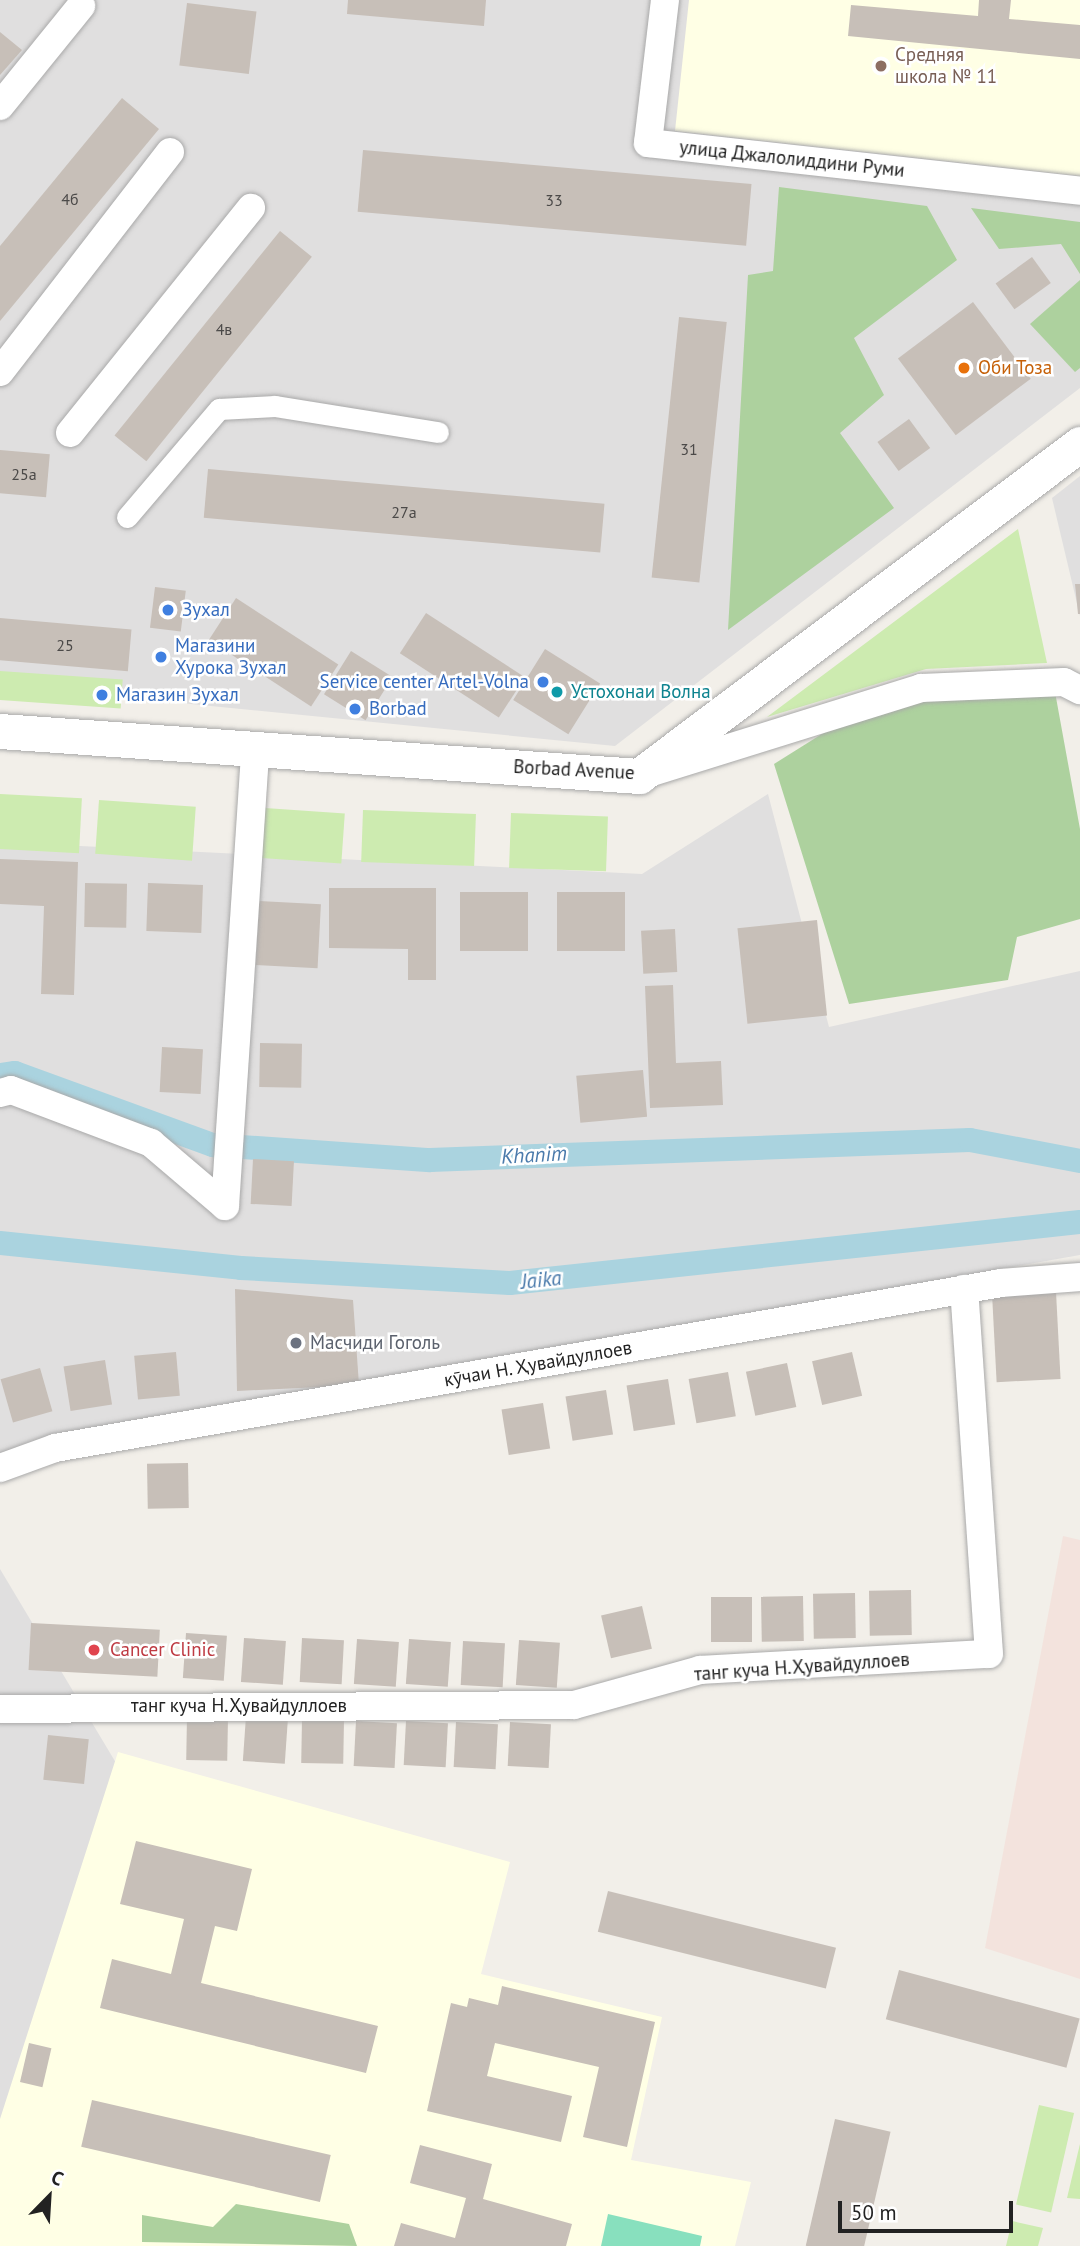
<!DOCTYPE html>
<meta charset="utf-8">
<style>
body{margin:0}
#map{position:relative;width:1080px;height:2246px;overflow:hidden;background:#f2efe9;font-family:"PT Sans",sans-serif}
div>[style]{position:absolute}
.residential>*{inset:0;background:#e0dfdf}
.education>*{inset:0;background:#ffffe5}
.military>*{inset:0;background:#f3e3dd}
.grass>*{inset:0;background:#cdebb0;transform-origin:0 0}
.forest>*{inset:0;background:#add19e}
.pitch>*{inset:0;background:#88e0be}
.canal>*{height:24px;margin:-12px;padding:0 12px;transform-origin:12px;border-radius:12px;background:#aad3df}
.building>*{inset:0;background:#c7bfb8;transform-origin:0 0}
.roads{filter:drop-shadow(0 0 2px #a9a9a9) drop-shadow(0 0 2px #a9a9a9)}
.pedestrian>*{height:21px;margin:-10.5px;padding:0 10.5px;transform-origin:10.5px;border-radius:10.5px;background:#fff}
.minor>*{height:28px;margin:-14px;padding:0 14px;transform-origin:14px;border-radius:14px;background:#fff}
.tertiary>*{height:35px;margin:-17.5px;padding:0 17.5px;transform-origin:17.5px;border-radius:17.5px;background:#fff}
.dots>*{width:19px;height:19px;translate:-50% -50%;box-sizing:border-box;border:4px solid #fff;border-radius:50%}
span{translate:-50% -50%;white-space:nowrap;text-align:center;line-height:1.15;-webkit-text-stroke:5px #fff;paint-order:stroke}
.number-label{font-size:16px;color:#4b4948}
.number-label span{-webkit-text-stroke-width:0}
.education-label{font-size:19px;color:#785e54}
.left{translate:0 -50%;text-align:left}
.street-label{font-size:19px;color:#222}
.food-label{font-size:19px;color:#c56008}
.shop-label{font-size:19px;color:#366cbe}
.right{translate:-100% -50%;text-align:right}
.culture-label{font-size:19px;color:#0d838f}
.worship-label{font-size:19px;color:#5b616d}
.health-label{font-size:19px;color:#be3a42}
.water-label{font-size:21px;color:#4a7aab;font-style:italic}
.north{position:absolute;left:14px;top:2162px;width:70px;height:70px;-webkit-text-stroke:5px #fff;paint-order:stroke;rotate:24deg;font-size:19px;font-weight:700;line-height:28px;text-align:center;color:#222}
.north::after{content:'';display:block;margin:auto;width:24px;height:32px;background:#222;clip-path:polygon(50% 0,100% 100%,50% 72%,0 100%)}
.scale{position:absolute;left:838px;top:2201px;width:175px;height:32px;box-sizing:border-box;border:4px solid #222;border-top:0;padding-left:9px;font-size:21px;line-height:24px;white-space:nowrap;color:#222;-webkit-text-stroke:5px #fff;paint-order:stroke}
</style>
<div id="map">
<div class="residential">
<i style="clip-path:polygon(0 0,1080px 0,1080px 388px,615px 746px,0 685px)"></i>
<i style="clip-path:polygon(1080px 476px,1080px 616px,1052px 498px)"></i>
<i style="clip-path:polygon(768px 794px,829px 1027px,1080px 971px,1080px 1255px,223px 1406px,0 1473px,0 842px,642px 874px)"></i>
<i style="clip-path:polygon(0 1569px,128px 1783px,0 2166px)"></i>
</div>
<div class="education">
<i style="clip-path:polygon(689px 0,1080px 0,1080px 176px,675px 131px)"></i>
<i style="clip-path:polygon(118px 1752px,510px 1862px,481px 1974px,662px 2017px,631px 2160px,751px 2182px,735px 2246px,0 2246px,0 2119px)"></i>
</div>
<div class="military">
<i style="clip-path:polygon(1063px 1536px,1080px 1540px,1080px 1979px,985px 1948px)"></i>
</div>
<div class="grass">
<i style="clip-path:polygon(1018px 529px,1047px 663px,926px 669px,767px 717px)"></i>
<i style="left:0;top:671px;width:123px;height:29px;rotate:4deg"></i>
<i style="left:0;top:794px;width:82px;height:55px;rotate:3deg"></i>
<i style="left:99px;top:800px;width:97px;height:54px;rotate:4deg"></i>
<i style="left:265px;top:808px;width:80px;height:50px;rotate:4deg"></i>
<i style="left:363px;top:810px;width:113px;height:52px;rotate:2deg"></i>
<i style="left:511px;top:813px;width:97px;height:55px;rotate:2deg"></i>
<i style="left:1039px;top:2105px;width:36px;height:102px;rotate:13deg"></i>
<i style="clip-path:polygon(1080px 2144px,1080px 2199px,1067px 2198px)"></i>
<i style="clip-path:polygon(1012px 2221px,1043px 2228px,1038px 2246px,1006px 2246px)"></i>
</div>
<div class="forest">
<i style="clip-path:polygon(779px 187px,927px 206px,957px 260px,854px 338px,884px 395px,840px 433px,894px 508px,728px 630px,748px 275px,773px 271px)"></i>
<i style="clip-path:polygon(971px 208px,1080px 222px,1080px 274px,1061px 244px,999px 249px)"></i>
<i style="clip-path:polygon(1080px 280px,1080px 368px,1075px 372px,1030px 324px)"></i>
<i style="clip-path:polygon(1055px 692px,1080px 829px,1080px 919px,1017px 937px,1008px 980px,849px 1004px,774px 764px,825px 732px,917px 700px)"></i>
<i style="clip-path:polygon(236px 2204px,349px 2224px,357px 2246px,142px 2242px,142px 2215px,213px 2227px)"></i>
</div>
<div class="pitch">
<i style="clip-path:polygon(608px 2214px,702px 2236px,700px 2246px,601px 2246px)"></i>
</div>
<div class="canal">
<i style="left:0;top:1075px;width:15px;rotate:-8deg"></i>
<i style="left:15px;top:1073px;width:211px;rotate:20deg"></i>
<i style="left:213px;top:1145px;width:218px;rotate:4deg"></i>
<i style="left:430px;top:1160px;width:540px;rotate:-2.12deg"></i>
<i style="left:970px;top:1140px;width:112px;rotate:10.8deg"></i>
<i style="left:0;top:1243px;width:242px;rotate:5.9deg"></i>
<i style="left:241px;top:1268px;width:269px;rotate:3.2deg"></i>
<i style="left:510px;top:1283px;width:573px;rotate:-6.11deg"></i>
</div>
<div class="building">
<i style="clip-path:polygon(348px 0,486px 0,484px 26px,347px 14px)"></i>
<i style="clip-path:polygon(979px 0,1011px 0,1009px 19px,1080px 25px,1080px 59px,848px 36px,851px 5px,978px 16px)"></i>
<i style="left:187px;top:3px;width:70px;height:63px;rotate:7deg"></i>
<i style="clip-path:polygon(0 32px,22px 50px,0 75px)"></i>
<i style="clip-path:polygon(122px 98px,159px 129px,0 321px,0 246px)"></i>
<i style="left:363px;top:150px;width:390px;height:62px;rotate:5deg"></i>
<i style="left:280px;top:231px;width:41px;height:263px;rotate:39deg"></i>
<i style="left:1032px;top:257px;width:32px;height:45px;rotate:54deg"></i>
<i style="left:973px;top:302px;width:96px;height:94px;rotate:53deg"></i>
<i style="left:679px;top:317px;width:48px;height:262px;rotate:6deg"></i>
<i style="left:909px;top:419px;width:36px;height:39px;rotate:54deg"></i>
<i style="left:0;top:450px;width:50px;height:43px;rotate:5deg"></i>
<i style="left:208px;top:469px;width:398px;height:49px;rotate:5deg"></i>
<i style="clip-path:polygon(1075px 584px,1080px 584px,1080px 614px,1078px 614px)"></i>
<i style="left:155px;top:587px;width:31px;height:41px;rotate:7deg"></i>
<i style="left:236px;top:598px;width:122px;height:50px;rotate:33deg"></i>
<i style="left:426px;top:613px;width:118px;height:48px;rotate:33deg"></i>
<i style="left:0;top:618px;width:132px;height:42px;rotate:5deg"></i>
<i style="left:545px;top:649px;width:65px;height:60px;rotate:32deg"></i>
<i style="left:351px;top:651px;width:49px;height:51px;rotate:32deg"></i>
<i style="clip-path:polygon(0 859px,78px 862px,74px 995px,41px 994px,44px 906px,0 904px)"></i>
<i style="left:85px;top:883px;width:42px;height:44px;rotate:1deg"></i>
<i style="left:148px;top:883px;width:55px;height:48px;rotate:2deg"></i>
<i style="clip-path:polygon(329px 888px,436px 888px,436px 980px,408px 980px,408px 949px,329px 948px)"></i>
<i style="left:460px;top:892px;width:68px;height:59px"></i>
<i style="left:557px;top:892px;width:68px;height:59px"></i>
<i style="left:259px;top:901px;width:62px;height:64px;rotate:3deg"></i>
<i style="left:817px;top:920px;width:96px;height:80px;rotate:84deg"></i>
<i style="left:675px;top:929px;width:43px;height:34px;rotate:87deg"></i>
<i style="clip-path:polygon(673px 985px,676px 1063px,721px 1061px,723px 1105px,650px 1108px,645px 986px)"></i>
<i style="left:260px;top:1043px;width:42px;height:44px;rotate:1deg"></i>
<i style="left:162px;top:1047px;width:41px;height:45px;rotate:3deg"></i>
<i style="left:643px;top:1070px;width:47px;height:67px;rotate:85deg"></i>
<i style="left:253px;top:1159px;width:41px;height:45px;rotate:3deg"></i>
<i style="clip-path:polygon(235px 1289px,353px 1300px,359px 1385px,237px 1391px)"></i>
<i style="left:1056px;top:1292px;width:87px;height:64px;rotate:87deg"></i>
<i style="left:176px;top:1352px;width:44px;height:42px;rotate:85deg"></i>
<i style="left:852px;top:1352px;width:45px;height:41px;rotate:77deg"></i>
<i style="left:105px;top:1360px;width:45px;height:42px;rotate:81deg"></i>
<i style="left:787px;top:1363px;width:45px;height:42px;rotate:78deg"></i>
<i style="left:40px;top:1368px;width:45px;height:41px;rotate:74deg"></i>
<i style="left:728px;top:1372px;width:45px;height:40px;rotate:80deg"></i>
<i style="left:668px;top:1379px;width:46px;height:42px;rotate:81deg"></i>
<i style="left:606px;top:1390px;width:45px;height:41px;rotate:81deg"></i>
<i style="left:543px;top:1403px;width:46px;height:42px;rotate:81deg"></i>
<i style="left:188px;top:1463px;width:45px;height:41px;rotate:89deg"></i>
<i style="left:911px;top:1590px;width:45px;height:42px;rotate:89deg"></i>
<i style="left:855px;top:1593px;width:45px;height:42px;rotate:89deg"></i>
<i style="left:803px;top:1596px;width:45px;height:42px;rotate:89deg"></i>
<i style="left:711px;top:1597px;width:41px;height:45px"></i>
<i style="left:642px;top:1606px;width:44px;height:42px;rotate:77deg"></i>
<i style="left:31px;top:1623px;width:129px;height:47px;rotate:3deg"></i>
<i style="left:186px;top:1633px;width:41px;height:45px;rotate:4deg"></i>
<i style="left:244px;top:1638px;width:42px;height:44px;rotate:4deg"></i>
<i style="left:302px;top:1638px;width:42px;height:44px;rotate:3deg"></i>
<i style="left:357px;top:1639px;width:42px;height:45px;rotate:4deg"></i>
<i style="left:409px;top:1639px;width:42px;height:45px;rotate:4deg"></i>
<i style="left:519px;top:1640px;width:41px;height:45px;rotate:4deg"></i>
<i style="left:463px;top:1641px;width:42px;height:44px;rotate:3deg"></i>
<i style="left:187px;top:1716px;width:41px;height:44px;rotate:1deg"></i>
<i style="left:246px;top:1716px;width:42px;height:45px;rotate:4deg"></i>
<i style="left:302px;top:1719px;width:42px;height:44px;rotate:1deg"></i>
<i style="left:356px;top:1721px;width:41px;height:45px;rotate:3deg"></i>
<i style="left:406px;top:1721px;width:42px;height:44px;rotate:3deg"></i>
<i style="left:456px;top:1722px;width:42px;height:45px;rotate:3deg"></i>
<i style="left:510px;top:1722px;width:41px;height:44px;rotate:3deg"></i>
<i style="left:48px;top:1735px;width:41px;height:45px;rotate:6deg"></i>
<i style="clip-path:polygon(136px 1841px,252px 1869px,237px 1931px,215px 1926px,201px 1983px,378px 2026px,366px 2073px,100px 2008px,112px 1959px,171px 1974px,184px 1919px,120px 1904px)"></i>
<i style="left:608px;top:1891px;width:235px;height:42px;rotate:14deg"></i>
<i style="left:899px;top:1970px;width:187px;height:51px;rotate:15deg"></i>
<i style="clip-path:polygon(502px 1986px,655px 2022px,627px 2147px,583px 2137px,599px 2067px,495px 2043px,487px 2076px,572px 2096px,561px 2142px,427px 2111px,451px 2003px,467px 2007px,469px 1998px,498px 2005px)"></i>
<i style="left:29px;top:2043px;width:23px;height:40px;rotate:13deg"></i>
<i style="left:92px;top:2100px;width:245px;height:48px;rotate:13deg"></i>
<i style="left:835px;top:2119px;width:57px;height:130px;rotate:13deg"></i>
<i style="clip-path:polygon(420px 2145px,492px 2164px,483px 2199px,572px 2224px,566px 2246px,394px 2246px,401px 2223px,455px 2238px,466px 2198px,410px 2183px)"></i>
</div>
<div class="roads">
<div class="pedestrian">
<i style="left:127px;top:517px;width:142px;rotate:-49.6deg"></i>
<i style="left:219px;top:409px;width:56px;rotate:-3.1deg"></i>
<i style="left:275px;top:406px;width:165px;rotate:9.1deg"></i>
</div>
<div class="minor">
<i style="left:665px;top:0;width:144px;rotate:96.8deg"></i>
<i style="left:648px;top:143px;width:435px;rotate:6.3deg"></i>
<i style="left:0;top:106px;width:129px;rotate:-51deg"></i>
<i style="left:0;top:372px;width:278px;rotate:-52.3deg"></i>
<i style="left:70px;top:433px;width:289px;rotate:-51.2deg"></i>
<i style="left:652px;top:772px;width:282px;rotate:-17.3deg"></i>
<i style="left:921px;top:688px;width:143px;rotate:-2.4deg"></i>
<i style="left:1064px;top:682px;width:18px;rotate:27deg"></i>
<i style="left:0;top:1093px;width:11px;rotate:-15deg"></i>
<i style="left:11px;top:1090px;width:150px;rotate:20.7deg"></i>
<i style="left:151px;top:1143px;width:97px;rotate:40.4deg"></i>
<i style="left:225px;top:1206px;width:458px;rotate:-86.2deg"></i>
<i style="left:0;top:1468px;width:59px;rotate:-20deg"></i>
<i style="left:55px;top:1448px;width:960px;rotate:-9.89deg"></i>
<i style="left:1001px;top:1283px;width:79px;rotate:-4.3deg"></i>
<i style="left:0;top:1709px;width:574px;rotate:-0.4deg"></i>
<i style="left:574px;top:1705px;width:131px;rotate:-15.5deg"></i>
<i style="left:700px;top:1670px;width:289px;rotate:-3.2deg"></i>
<i style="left:989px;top:1654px;width:366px;rotate:-93.9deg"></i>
</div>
<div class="tertiary">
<i style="left:0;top:731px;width:641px;rotate:4.03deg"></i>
<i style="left:639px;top:776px;width:552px;rotate:-36.97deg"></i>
</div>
</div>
<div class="dots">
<i style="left:881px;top:66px;background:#8d6e63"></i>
<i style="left:964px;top:368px;background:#e8710a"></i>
<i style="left:168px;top:610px;background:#3f7fe0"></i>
<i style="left:161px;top:657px;background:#3f7fe0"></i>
<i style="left:543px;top:682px;background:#3f7fe0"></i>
<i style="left:557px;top:692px;background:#0f9aa8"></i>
<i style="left:102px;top:695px;background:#3f7fe0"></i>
<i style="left:355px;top:709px;background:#3f7fe0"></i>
<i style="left:296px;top:1343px;background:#6b7280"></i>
<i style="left:94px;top:1650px;background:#e0444e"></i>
</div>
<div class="number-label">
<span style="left:70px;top:199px">4б</span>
<span style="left:554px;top:200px">33</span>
<span style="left:224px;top:329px">4в</span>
<span style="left:689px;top:449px">31</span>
<span style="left:24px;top:474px">25а</span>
<span style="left:404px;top:512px">27а</span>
<span style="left:65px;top:645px">25</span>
</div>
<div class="education-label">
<span class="left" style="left:895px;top:66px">Средняя<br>школа № 11</span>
</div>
<div class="street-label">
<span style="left:792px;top:159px;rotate:6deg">улица Джалолиддини Руми</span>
<span style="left:574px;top:770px;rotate:3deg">Borbad Avenue</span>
<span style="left:538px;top:1364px;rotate:-10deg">кӯчаи Н. Ҳувайдуллоев</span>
<span style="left:802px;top:1667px;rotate:-4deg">танг куча Н.Ҳувайдуллоев</span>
<span style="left:239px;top:1706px">танг куча Н.Ҳувайдуллоев</span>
</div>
<div class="food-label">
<span class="left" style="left:978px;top:368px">Оби Тоза</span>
</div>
<div class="shop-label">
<span class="left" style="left:182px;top:610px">Зухал</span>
<span class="left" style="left:175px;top:657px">Магазини<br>Хурока Зухал</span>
<span class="right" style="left:529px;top:682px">Service center Artel-Volna</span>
<span class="left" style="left:116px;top:695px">Магазин Зухал</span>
<span class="left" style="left:369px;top:709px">Borbad</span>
</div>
<div class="culture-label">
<span class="left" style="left:571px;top:692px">Устохонаи Волна</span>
</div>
<div class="worship-label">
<span class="left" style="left:310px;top:1343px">Масчиди Гоголь</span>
</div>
<div class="health-label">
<span class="left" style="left:110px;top:1650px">Cancer Clinic</span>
</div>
<div class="water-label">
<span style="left:534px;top:1155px;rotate:-3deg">Khanim</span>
<span style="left:541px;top:1280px;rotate:-6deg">Jaika</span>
</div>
<div class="north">С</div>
<div class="scale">50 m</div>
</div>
